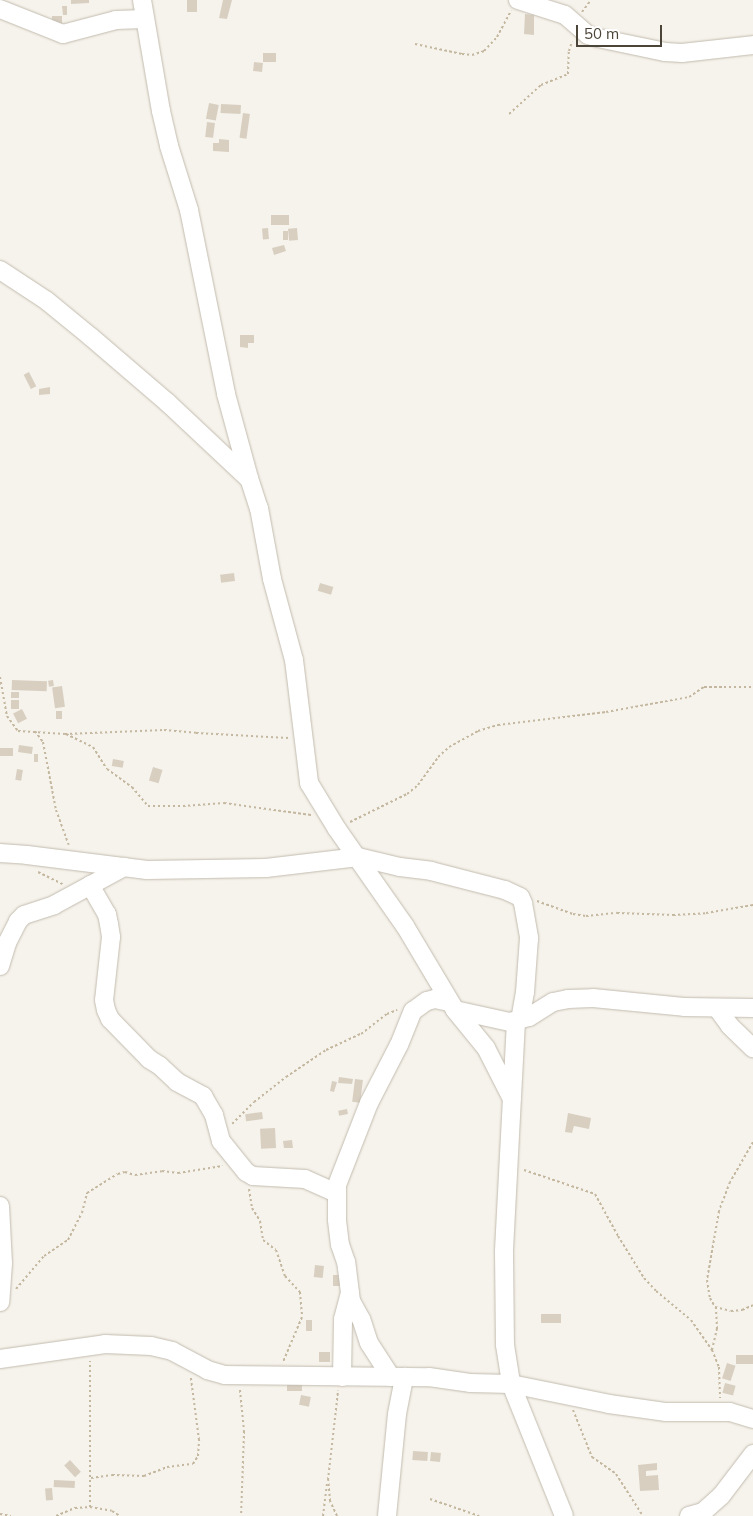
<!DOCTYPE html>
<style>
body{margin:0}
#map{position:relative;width:753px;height:1516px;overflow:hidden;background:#f6f3ec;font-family:Mulish,sans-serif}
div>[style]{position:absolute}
.building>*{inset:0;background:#d8cfc1;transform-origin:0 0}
.path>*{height:2px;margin-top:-1px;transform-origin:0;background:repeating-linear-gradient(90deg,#c4b79f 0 2.5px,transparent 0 5px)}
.roads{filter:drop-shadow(0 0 1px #c2bbae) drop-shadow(0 0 1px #c2bbae)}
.minor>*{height:18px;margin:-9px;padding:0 9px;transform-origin:9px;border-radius:9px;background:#fff}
span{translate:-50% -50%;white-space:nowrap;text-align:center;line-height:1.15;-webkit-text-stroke:4px #fff;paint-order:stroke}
.scale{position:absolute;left:576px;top:25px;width:86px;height:22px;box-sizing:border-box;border:2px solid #4b4439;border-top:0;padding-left:6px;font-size:15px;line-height:18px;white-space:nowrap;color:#4b4439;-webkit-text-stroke:4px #fff;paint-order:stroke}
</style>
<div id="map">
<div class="building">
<i style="clip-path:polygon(71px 0,89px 0,89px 3px,71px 4px)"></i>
<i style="left:187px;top:0;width:10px;height:12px"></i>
<i style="clip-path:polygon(223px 0,232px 0,227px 19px,219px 18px)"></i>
<i style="clip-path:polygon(62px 6px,67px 6px,67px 15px,63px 15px)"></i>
<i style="clip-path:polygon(525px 14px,534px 15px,534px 35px,524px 34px)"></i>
<i style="left:62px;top:16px;width:9px;height:10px;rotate:90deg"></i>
<i style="left:263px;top:53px;width:13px;height:9px"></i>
<i style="left:254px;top:62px;width:9px;height:9px;rotate:6deg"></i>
<i style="left:209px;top:103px;width:10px;height:16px;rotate:11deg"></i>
<i style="left:221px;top:104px;width:20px;height:9px;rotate:3deg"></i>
<i style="left:243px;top:113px;width:7px;height:25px;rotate:8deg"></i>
<i style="left:207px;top:122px;width:8px;height:15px;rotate:7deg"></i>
<i style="clip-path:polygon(219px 139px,229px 140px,229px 152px,213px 151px,213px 143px,219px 143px)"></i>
<i style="left:289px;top:215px;width:10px;height:18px;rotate:90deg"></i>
<i style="left:268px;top:228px;width:11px;height:6px;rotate:85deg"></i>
<i style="left:297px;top:228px;width:12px;height:9px;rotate:85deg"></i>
<i style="left:288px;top:231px;width:9px;height:5px;rotate:90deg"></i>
<i style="clip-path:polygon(284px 245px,286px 251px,274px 255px,272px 248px)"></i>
<i style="clip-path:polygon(240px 335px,254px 335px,254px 343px,248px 343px,248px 348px,240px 347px)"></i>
<i style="left:29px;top:372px;width:16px;height:6px;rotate:63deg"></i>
<i style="clip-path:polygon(50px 387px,50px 394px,39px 395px,39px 389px)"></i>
<i style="left:234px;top:573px;width:8px;height:14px;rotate:83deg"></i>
<i style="left:320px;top:583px;width:14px;height:8px;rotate:17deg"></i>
<i style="left:12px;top:680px;width:35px;height:10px;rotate:2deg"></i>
<i style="left:53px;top:680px;width:6px;height:5px;rotate:81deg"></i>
<i style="left:62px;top:686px;width:21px;height:10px;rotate:82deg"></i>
<i style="left:11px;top:692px;width:8px;height:6px"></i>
<i style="left:11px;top:700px;width:8px;height:9px"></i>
<i style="left:22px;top:709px;width:11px;height:10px;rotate:63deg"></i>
<i style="left:56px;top:711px;width:6px;height:8px"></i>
<i style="left:19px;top:745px;width:14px;height:7px;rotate:8deg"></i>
<i style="left:0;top:748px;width:13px;height:8px"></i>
<i style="left:34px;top:754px;width:4px;height:8px"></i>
<i style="left:113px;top:759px;width:11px;height:7px;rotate:10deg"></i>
<i style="left:153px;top:767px;width:10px;height:14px;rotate:17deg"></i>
<i style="left:17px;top:769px;width:6px;height:11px;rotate:9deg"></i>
<i style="clip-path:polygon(339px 1077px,353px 1079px,352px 1084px,338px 1083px)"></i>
<i style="left:355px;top:1079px;width:8px;height:23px;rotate:7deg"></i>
<i style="clip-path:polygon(332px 1081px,337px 1082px,334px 1092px,330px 1091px)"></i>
<i style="left:347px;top:1109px;width:5px;height:9px;rotate:79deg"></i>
<i style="left:262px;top:1112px;width:7px;height:17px;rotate:82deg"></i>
<i style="clip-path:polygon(568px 1113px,591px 1118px,589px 1129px,574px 1126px,572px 1133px,565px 1132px)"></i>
<i style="left:275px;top:1128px;width:20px;height:15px;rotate:87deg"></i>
<i style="clip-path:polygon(292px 1140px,293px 1148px,284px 1148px,283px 1141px)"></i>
<i style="left:315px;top:1265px;width:9px;height:12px;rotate:6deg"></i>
<i style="left:333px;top:1275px;width:9px;height:11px"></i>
<i style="left:541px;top:1314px;width:20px;height:9px"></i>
<i style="left:306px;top:1320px;width:6px;height:11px"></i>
<i style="left:319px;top:1352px;width:11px;height:10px"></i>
<i style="left:736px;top:1355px;width:17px;height:9px"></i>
<i style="left:727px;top:1363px;width:9px;height:16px;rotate:18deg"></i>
<i style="left:287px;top:1380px;width:15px;height:11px"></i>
<i style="left:725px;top:1383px;width:11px;height:10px;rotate:15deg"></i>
<i style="left:301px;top:1395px;width:10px;height:10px;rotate:11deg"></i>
<i style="left:413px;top:1451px;width:15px;height:9px;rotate:4deg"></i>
<i style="left:431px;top:1452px;width:10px;height:9px;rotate:6deg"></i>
<i style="left:70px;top:1460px;width:16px;height:8px;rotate:47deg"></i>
<i style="clip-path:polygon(657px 1463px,657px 1470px,646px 1471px,646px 1476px,658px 1475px,659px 1490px,640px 1491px,638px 1465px)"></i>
<i style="left:54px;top:1480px;width:21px;height:7px;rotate:3deg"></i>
<i style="left:52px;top:1488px;width:12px;height:7px;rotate:85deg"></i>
</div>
<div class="path">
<i style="left:582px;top:12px;width:15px;rotate:-53deg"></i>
<i style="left:415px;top:44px;width:48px;rotate:12deg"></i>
<i style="left:462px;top:54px;width:10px;rotate:6deg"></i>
<i style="left:472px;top:55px;width:13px;rotate:-18deg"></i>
<i style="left:484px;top:51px;width:19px;rotate:-47deg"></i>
<i style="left:497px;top:37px;width:30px;rotate:-62deg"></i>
<i style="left:509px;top:114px;width:43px;rotate:-42.2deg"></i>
<i style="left:541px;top:85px;width:29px;rotate:-22deg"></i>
<i style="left:568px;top:74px;width:23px;rotate:-88deg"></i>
<i style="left:569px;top:51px;width:10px;rotate:-73deg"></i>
<i style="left:0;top:677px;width:40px;rotate:80deg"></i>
<i style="left:7px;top:716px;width:19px;rotate:54deg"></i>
<i style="left:18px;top:731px;width:47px;rotate:3.7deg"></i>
<i style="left:65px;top:734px;width:99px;rotate:-2.3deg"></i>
<i style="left:164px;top:730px;width:32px;rotate:5deg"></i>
<i style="left:196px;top:733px;width:93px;rotate:3.1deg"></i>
<i style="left:35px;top:731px;width:14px;rotate:54deg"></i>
<i style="left:43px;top:742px;width:69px;rotate:79.2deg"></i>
<i style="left:56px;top:810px;width:37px;rotate:70deg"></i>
<i style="left:66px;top:734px;width:30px;rotate:26deg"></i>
<i style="left:93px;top:747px;width:26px;rotate:58deg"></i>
<i style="left:107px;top:769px;width:31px;rotate:36deg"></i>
<i style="left:132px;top:787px;width:25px;rotate:50deg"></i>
<i style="left:148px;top:806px;width:35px"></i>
<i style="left:183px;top:806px;width:41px;rotate:-4.2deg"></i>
<i style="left:224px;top:803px;width:88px;rotate:7.9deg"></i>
<i style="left:350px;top:822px;width:64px;rotate:-26.2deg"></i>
<i style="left:407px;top:794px;width:14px;rotate:-39deg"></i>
<i style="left:418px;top:785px;width:34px;rotate:-54deg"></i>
<i style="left:438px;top:757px;width:15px;rotate:-42deg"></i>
<i style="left:449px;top:747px;width:33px;rotate:-29deg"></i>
<i style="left:478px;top:731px;width:21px;rotate:-17deg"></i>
<i style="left:498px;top:725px;width:109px;rotate:-6.9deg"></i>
<i style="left:606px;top:712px;width:84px;rotate:-10.2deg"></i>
<i style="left:689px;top:697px;width:18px;rotate:-34deg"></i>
<i style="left:704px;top:687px;width:49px"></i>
<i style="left:38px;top:872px;width:28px;rotate:26deg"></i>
<i style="left:537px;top:901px;width:38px;rotate:20deg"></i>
<i style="left:573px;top:914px;width:13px;rotate:9deg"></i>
<i style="left:586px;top:916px;width:31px;rotate:-6deg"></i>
<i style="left:617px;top:913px;width:56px;rotate:2deg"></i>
<i style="left:673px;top:915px;width:33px;rotate:-3deg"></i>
<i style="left:706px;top:913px;width:48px;rotate:-9.7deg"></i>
<i style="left:232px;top:1124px;width:31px;rotate:-45deg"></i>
<i style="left:254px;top:1102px;width:41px;rotate:-38deg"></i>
<i style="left:286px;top:1077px;width:48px;rotate:-34deg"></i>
<i style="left:326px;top:1050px;width:38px;rotate:-25deg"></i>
<i style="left:361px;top:1034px;width:33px;rotate:-38deg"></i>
<i style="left:387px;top:1014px;width:11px;rotate:-22deg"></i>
<i style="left:753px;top:1142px;width:46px;rotate:119.9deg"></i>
<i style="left:730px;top:1182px;width:31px;rotate:111deg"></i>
<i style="left:719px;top:1211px;width:70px;rotate:99.9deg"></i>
<i style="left:707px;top:1280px;width:18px;rotate:81deg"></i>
<i style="left:710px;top:1298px;width:10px;rotate:61deg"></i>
<i style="left:715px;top:1307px;width:16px;rotate:14deg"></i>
<i style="left:731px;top:1311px;width:11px;rotate:-5deg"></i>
<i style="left:742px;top:1310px;width:12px;rotate:-24deg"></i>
<i style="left:524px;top:1170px;width:75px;rotate:18.7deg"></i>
<i style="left:595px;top:1194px;width:48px;rotate:61.3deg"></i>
<i style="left:618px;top:1236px;width:49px;rotate:58.2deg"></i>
<i style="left:644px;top:1278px;width:18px;rotate:47deg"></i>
<i style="left:656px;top:1291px;width:45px;rotate:39.6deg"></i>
<i style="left:691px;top:1320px;width:37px;rotate:55deg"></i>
<i style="left:712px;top:1350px;width:18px;rotate:68deg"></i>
<i style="left:719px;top:1367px;width:31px;rotate:88deg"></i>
<i style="left:249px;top:1189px;width:19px;rotate:81deg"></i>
<i style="left:252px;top:1208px;width:15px;rotate:58deg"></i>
<i style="left:260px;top:1221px;width:19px;rotate:81deg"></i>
<i style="left:263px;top:1240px;width:16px;rotate:38deg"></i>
<i style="left:276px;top:1250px;width:28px;rotate:71deg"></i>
<i style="left:285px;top:1276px;width:22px;rotate:47deg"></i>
<i style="left:300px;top:1292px;width:25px;rotate:85deg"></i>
<i style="left:302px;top:1317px;width:49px;rotate:112.9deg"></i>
<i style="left:16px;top:1289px;width:43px;rotate:-49.7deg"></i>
<i style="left:44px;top:1256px;width:29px;rotate:-34deg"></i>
<i style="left:68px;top:1240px;width:30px;rotate:-63deg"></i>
<i style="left:82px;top:1213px;width:21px;rotate:-76deg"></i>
<i style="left:87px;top:1193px;width:36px;rotate:-32deg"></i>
<i style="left:118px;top:1174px;width:7px;rotate:-16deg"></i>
<i style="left:125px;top:1172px;width:10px;rotate:17deg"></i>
<i style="left:135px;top:1175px;width:27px;rotate:-8deg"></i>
<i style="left:162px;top:1171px;width:16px;rotate:7deg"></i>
<i style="left:178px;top:1173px;width:45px;rotate:-9deg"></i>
<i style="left:712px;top:1350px;width:22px;rotate:-77deg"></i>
<i style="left:717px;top:1329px;width:21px;rotate:-93deg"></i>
<i style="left:240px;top:1390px;width:41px;rotate:84.4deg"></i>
<i style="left:244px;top:1431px;width:85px;rotate:92deg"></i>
<i style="left:573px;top:1410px;width:51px;rotate:68deg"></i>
<i style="left:592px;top:1457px;width:29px;rotate:35deg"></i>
<i style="left:616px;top:1474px;width:50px;rotate:57.3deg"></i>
<i style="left:91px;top:1478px;width:21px;rotate:-8deg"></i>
<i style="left:112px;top:1475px;width:32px;rotate:2deg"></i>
<i style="left:144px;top:1476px;width:25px;rotate:-21deg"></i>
<i style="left:167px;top:1467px;width:26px;rotate:-7deg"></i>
<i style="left:193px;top:1464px;width:9px;rotate:-58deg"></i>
<i style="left:198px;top:1456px;width:16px;rotate:-86deg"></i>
<i style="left:199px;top:1440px;width:63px;rotate:-97.4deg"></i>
<i style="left:430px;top:1499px;width:52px;rotate:19.1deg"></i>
<i style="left:90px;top:1507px;width:146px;rotate:-90deg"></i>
<i style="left:0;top:1514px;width:11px;rotate:10deg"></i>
<i style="left:56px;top:1516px;width:21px;rotate:-23deg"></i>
<i style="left:75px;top:1508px;width:15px;rotate:-4deg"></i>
<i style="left:90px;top:1507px;width:22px;rotate:10deg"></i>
<i style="left:112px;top:1511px;width:9px;rotate:32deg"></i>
<i style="left:323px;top:1516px;width:32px;rotate:-83deg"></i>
<i style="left:337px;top:1516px;width:17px;rotate:-115deg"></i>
<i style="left:330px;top:1501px;width:21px;rotate:-95deg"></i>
<i style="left:328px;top:1480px;width:90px;rotate:-83.6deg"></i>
</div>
<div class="roads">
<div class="minor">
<i style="left:142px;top:0;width:113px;rotate:80.3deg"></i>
<i style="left:161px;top:111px;width:36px;rotate:77deg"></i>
<i style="left:169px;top:146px;width:67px;rotate:72.6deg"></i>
<i style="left:189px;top:210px;width:188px;rotate:78.6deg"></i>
<i style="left:226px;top:394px;width:87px;rotate:74.7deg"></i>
<i style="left:249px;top:478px;width:32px;rotate:72deg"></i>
<i style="left:259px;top:508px;width:72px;rotate:79.6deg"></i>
<i style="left:272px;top:579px;width:84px;rotate:74.8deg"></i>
<i style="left:294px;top:660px;width:124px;rotate:83deg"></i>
<i style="left:309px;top:783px;width:54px;rotate:58.7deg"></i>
<i style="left:337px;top:829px;width:118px;rotate:55deg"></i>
<i style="left:405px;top:926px;width:98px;rotate:59.2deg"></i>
<i style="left:455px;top:1010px;width:56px;rotate:12.3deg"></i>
<i style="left:510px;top:1022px;width:20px;rotate:-15deg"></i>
<i style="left:529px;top:1017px;width:28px;rotate:-32deg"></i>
<i style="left:553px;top:1002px;width:15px;rotate:-11deg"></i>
<i style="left:568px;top:999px;width:25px;rotate:-2deg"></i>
<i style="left:593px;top:998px;width:91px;rotate:5.6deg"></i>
<i style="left:684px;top:1007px;width:69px;rotate:0.8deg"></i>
<i style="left:518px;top:0;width:49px;rotate:17.7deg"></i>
<i style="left:565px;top:15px;width:30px;rotate:41deg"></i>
<i style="left:588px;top:35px;width:10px;rotate:17deg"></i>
<i style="left:598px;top:38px;width:68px;rotate:11.8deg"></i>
<i style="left:665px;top:52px;width:17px;rotate:3deg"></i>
<i style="left:682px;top:53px;width:71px;rotate:-6.4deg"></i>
<i style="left:0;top:9px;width:68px;rotate:21.6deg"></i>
<i style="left:63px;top:34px;width:55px;rotate:-14.8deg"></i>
<i style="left:116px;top:20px;width:28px;rotate:-2deg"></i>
<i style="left:0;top:270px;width:56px;rotate:33.4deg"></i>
<i style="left:47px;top:301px;width:57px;rotate:39.3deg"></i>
<i style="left:91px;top:337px;width:101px;rotate:40.6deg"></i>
<i style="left:168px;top:403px;width:110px;rotate:43.2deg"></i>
<i style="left:0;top:853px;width:27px;rotate:4deg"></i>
<i style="left:27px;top:855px;width:121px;rotate:7.1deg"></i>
<i style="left:147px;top:870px;width:119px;rotate:-1deg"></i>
<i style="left:266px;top:868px;width:93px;rotate:-6.8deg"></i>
<i style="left:358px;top:857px;width:43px;rotate:13.4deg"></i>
<i style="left:400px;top:867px;width:31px;rotate:7deg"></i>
<i style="left:431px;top:871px;width:76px;rotate:14.4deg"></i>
<i style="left:505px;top:890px;width:17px;rotate:25deg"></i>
<i style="left:520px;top:897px;width:7px;rotate:63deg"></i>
<i style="left:523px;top:903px;width:36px;rotate:80deg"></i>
<i style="left:529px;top:938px;width:54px;rotate:94.2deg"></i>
<i style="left:525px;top:992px;width:28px;rotate:100deg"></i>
<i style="left:90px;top:885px;width:34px;rotate:60deg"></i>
<i style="left:107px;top:914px;width:10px;rotate:79deg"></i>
<i style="left:109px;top:924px;width:13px;rotate:81deg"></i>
<i style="left:111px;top:937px;width:63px;rotate:96.3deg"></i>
<i style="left:104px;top:1000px;width:10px;rotate:79deg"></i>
<i style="left:106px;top:1010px;width:10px;rotate:66deg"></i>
<i style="left:110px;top:1019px;width:56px;rotate:45.7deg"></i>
<i style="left:149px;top:1059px;width:13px;rotate:32deg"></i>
<i style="left:160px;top:1066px;width:23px;rotate:43deg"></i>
<i style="left:177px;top:1082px;width:30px;rotate:28deg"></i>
<i style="left:203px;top:1096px;width:22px;rotate:60deg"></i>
<i style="left:214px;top:1115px;width:27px;rotate:75deg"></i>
<i style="left:221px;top:1141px;width:40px;rotate:51deg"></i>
<i style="left:246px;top:1172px;width:8px;rotate:30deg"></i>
<i style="left:253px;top:1176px;width:52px;rotate:3.3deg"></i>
<i style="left:305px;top:1179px;width:35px;rotate:24deg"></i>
<i style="left:0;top:966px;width:24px;rotate:-73deg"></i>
<i style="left:7px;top:943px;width:25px;rotate:-63deg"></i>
<i style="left:18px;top:921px;width:8px;rotate:-45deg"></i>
<i style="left:24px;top:915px;width:32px;rotate:-18deg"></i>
<i style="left:54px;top:905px;width:80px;rotate:-28.5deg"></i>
<i style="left:717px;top:1008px;width:22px;rotate:54deg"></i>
<i style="left:730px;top:1026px;width:32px;rotate:44deg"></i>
<i style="left:455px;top:1010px;width:49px;rotate:50.8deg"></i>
<i style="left:486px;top:1048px;width:57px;rotate:63deg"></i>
<i style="left:516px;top:1021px;width:231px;rotate:93deg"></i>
<i style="left:504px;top:1252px;width:93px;rotate:89.4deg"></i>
<i style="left:505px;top:1345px;width:39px;rotate:81deg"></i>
<i style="left:511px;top:1384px;width:142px;rotate:68.1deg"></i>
<i style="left:0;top:1206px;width:57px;rotate:87deg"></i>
<i style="left:3px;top:1263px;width:39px;rotate:94deg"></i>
<i style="left:0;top:1359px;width:106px;rotate:-8.1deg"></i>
<i style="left:105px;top:1344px;width:46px;rotate:2.5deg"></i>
<i style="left:151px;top:1346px;width:22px;rotate:13deg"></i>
<i style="left:172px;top:1351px;width:40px;rotate:28deg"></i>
<i style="left:207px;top:1370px;width:18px;rotate:16deg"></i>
<i style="left:224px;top:1375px;width:205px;rotate:0.6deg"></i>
<i style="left:429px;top:1377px;width:41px;rotate:8.3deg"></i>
<i style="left:470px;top:1383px;width:41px;rotate:1.4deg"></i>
<i style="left:511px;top:1384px;width:100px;rotate:11.5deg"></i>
<i style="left:609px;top:1404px;width:58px;rotate:8deg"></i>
<i style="left:666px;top:1412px;width:64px"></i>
<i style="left:730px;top:1412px;width:24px;rotate:17deg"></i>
<i style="left:342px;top:1377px;width:58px;rotate:-89deg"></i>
<i style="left:343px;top:1319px;width:27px;rotate:-75deg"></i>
<i style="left:391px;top:1377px;width:40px;rotate:-122.9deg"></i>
<i style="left:369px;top:1343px;width:25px;rotate:-108deg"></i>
<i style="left:361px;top:1319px;width:21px;rotate:-119deg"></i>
<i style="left:351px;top:1301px;width:39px;rotate:-97deg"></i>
<i style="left:346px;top:1262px;width:18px;rotate:-109deg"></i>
<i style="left:340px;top:1245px;width:26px;rotate:-97deg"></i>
<i style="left:337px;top:1219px;width:34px;rotate:-90deg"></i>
<i style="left:337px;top:1185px;width:88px;rotate:-68.7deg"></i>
<i style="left:369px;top:1103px;width:65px;rotate:-62.7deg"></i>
<i style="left:399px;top:1045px;width:37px;rotate:-68deg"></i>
<i style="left:413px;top:1011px;width:17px;rotate:-36deg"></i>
<i style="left:427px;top:1001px;width:8px;rotate:-14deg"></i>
<i style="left:435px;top:999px;width:14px;rotate:12deg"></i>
<i style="left:387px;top:1516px;width:102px;rotate:-84.4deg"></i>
<i style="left:397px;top:1414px;width:38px;rotate:-79deg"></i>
<i style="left:689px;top:1516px;width:15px;rotate:-16deg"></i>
<i style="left:703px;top:1512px;width:24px;rotate:-42deg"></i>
<i style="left:721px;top:1496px;width:53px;rotate:-52.7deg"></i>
</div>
</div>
<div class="scale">50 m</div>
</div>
